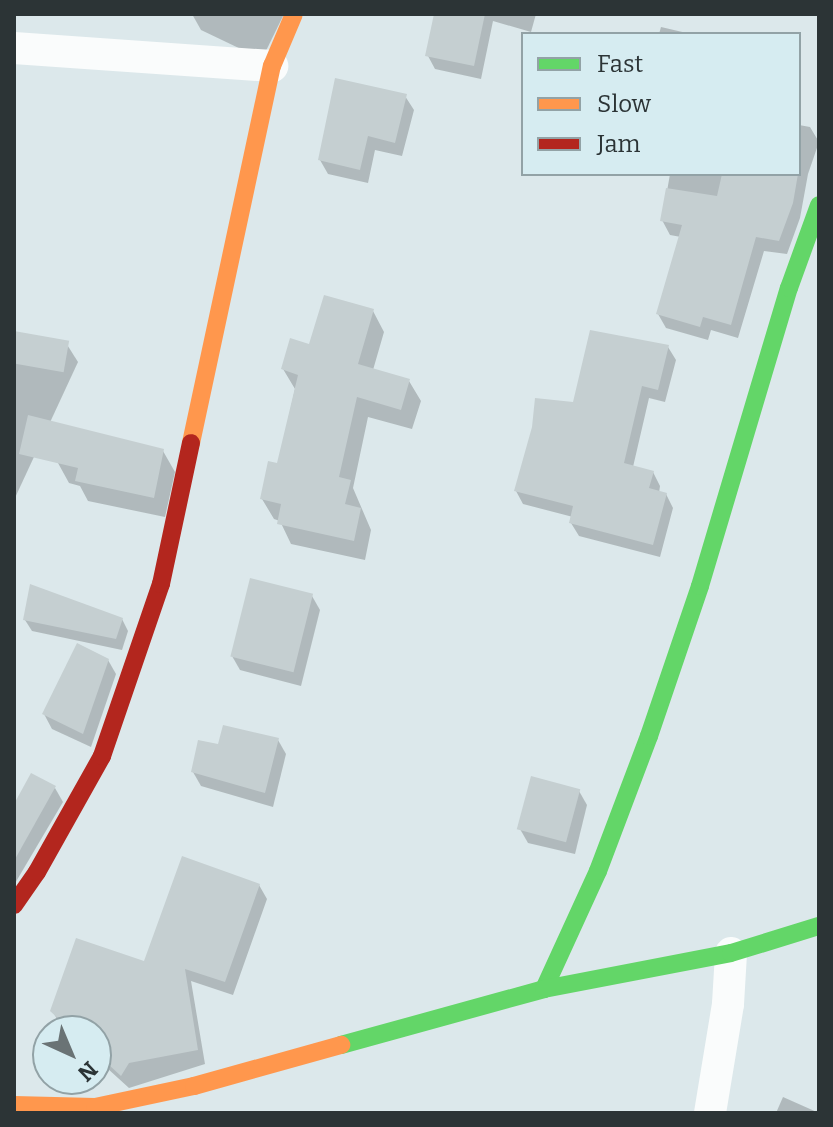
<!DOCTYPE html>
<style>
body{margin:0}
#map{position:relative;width:833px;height:1127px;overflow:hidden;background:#dce8eb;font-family:Bitter,serif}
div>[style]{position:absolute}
.shadow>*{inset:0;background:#0003}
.building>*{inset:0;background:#c5cfd1;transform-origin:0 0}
.street>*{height:32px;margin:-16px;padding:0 16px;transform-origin:16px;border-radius:16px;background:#fafcfc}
.fast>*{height:18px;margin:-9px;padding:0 9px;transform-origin:9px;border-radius:9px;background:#63d668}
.slow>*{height:18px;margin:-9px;padding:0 9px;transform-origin:9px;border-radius:9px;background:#ff974d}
.jam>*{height:18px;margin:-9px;padding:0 9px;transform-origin:9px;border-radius:9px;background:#b3261e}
span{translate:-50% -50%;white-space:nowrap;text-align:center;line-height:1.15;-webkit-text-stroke:6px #d6ecf1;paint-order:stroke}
.frame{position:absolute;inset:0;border:16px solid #2c3436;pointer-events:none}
.legend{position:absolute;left:521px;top:32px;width:280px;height:144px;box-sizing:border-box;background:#d6ecf1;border:2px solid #92a2a6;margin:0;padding:10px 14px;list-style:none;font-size:24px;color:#2c3436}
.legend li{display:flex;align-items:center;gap:16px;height:40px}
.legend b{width:40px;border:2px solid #92a2a6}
.north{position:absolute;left:32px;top:1015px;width:80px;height:80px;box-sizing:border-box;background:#d6ecf1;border:2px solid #92a2a6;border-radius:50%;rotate:136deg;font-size:22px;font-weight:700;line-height:32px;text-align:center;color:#2c3436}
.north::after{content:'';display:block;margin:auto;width:28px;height:36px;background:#6a7375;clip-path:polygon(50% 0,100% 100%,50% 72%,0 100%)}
</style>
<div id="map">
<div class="shadow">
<i style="clip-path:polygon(192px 14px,284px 14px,262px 59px,201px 30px)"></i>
<i style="clip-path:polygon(436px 14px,536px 14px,531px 32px,493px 21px,481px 79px,435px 69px,428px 56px)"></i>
<i style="clip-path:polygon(661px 27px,691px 34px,659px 34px)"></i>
<i style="clip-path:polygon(405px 96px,414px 110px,402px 156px,375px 150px,368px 183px,328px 174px,320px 160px)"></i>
<i style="clip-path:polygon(799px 125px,810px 127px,819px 142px,808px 174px,800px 218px,787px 254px,764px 251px,738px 338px,711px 330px,708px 340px,666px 328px,658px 314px,681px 237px,670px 235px,662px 220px,670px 174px,799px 174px)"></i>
<i style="clip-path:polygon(373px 311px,384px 332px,373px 370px,409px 381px,421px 401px,412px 429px,368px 417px,353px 488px,371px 530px,365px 560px,291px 544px,280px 521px,274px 519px,262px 499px,278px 465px,295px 389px,283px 369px,310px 347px)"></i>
<i style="clip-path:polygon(14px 333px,66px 343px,78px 362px,14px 500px)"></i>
<i style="clip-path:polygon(668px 347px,676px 360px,665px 402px,649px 398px,633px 467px,653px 472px,660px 486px,659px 493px,666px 494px,673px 508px,660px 557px,579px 536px,571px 523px,573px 517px,523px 504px,516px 491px,575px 405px)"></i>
<i style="clip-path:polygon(163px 451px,175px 472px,165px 517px,88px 501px,80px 486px,69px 483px,58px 463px)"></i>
<i style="clip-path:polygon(312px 596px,320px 610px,301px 686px,240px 670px,232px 656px)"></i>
<i style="clip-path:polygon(122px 619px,128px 631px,122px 650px,32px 631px,25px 620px)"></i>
<i style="clip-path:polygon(108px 660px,116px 674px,91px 747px,52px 729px,44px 714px)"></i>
<i style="clip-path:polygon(278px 740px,286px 754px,273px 807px,201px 786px,193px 772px)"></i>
<i style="clip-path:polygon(55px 788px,63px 802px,14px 885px,14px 808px)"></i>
<i style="clip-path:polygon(579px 791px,587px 805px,575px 854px,528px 843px,520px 829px)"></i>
<i style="clip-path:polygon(259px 885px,267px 899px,233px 995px,191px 981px,205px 1064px,129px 1088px,96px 1058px,96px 1031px,67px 1031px,61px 1025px,52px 1011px,146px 963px)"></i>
<i style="clip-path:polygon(783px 1097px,819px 1113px,776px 1113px)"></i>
</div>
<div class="building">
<i style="clip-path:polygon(434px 14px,485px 14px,474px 66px,425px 56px)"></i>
<i style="clip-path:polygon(335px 78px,407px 94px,395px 143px,368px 136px,360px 170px,318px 160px)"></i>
<i style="clip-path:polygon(722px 174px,798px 174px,793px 203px,779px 241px,756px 237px,731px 325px,703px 317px,700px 327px,656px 314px,682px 225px,660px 221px,666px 188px,717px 196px)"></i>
<i style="clip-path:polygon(324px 295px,374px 309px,358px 364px,410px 379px,401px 410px,357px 397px,339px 477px,351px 480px,345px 504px,361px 508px,354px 541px,277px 524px,281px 504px,260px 499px,268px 461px,277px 463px,298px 375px,281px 369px,290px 338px,309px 344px)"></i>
<i style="clip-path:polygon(590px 330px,669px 345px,658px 390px,642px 386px,624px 463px,654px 471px,649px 488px,667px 493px,653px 545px,569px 523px,573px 506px,514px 491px,532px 427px,535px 398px,573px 402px)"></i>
<i style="left:14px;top:331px;width:56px;height:32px;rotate:10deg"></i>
<i style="clip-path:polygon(28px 415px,164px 449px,154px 498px,75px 481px,78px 468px,19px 454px)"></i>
<i style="left:250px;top:578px;width:65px;height:81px;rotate:14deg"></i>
<i style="clip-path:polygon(30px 584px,123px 618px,116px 639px,23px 620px)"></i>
<i style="clip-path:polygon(77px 643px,109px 659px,83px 734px,42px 714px)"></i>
<i style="clip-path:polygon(223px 725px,279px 738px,265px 793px,191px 772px,198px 740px,218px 744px)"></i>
<i style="clip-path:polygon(31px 773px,56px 786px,14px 861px,14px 804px)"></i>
<i style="left:531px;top:776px;width:51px;height:55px;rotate:15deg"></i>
<i style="clip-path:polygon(182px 856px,260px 884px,225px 982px,185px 969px,198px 1050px,129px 1063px,121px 1076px,96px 1053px,96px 1031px,72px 1031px,50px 1011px,76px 938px,144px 961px)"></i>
</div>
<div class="street">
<i style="left:14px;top:48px;width:259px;rotate:4deg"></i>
<i style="left:710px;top:1113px;width:110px;rotate:-80.6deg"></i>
<i style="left:728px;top:1004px;width:51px;rotate:-86.6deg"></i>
</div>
<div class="fast">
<i style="left:544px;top:989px;width:130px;rotate:-65.4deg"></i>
<i style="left:598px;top:871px;width:144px;rotate:-69.3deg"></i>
<i style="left:649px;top:736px;width:158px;rotate:-71.2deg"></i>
<i style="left:700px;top:586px;width:311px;rotate:-73.4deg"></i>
<i style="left:789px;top:288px;width:88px;rotate:-70.1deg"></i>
<i style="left:341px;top:1045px;width:211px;rotate:-15.4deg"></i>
<i style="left:544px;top:989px;width:190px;rotate:-10.9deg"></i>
<i style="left:731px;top:953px;width:92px;rotate:-17.1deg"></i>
</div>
<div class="slow">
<i style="left:191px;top:443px;width:386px;rotate:-77.9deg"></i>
<i style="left:272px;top:66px;width:56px;rotate:-67.1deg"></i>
<i style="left:14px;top:1105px;width:81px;rotate:1.4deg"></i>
<i style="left:95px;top:1107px;width:101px;rotate:-12deg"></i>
<i style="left:194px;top:1086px;width:153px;rotate:-15.6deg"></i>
</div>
<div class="jam">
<i style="left:14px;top:905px;width:40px;rotate:-55.1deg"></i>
<i style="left:37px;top:872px;width:133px;rotate:-60.7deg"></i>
<i style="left:102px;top:756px;width:182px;rotate:-71.1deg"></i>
<i style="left:161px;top:584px;width:144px;rotate:-78deg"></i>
</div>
<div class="frame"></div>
<ul class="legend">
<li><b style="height:10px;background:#63d668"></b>Fast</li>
<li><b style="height:10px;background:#ff974d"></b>Slow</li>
<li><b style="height:10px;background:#b3261e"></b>Jam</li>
</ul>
<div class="north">N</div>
</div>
